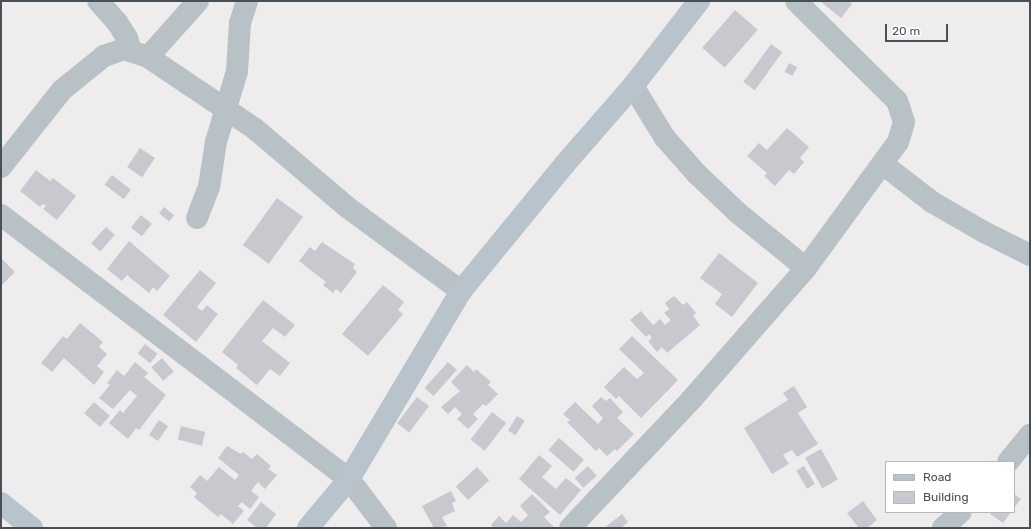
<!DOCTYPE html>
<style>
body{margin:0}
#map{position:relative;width:1031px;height:529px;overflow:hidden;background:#eeecec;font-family:Rubik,sans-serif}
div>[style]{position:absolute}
.building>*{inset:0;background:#c7c9ce;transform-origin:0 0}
.street>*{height:22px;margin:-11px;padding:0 11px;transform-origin:11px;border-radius:11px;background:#b8c1c6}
.secondary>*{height:22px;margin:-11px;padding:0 11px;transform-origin:11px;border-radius:11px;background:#b9c3cc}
span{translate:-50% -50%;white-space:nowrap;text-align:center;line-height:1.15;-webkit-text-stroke:3.5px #fff;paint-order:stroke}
.frame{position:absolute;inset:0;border:2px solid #465056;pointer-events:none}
.legend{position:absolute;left:885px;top:461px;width:130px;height:52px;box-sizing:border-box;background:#fff;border:1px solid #b5b9bb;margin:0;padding:5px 7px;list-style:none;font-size:12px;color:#465056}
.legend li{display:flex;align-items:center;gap:8px;height:20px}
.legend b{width:20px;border:1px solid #b5b9bb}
.scale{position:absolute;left:885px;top:24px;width:63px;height:18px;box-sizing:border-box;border:2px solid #465056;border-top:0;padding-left:5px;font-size:12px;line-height:14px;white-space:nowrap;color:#465056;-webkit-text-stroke:3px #fff;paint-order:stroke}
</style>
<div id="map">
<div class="building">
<i style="clip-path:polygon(820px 1px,848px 1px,852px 4px,841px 18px)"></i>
<i style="left:735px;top:10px;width:30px;height:50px;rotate:41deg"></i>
<i style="left:771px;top:44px;width:14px;height:47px;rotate:36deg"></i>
<i style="left:789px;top:63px;width:9px;height:10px;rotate:27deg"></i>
<i style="clip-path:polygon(787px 128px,809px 147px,800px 158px,804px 162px,794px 174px,789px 170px,775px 186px,764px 176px,767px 173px,747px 156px,759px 143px,767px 150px)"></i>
<i style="left:140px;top:148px;width:18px;height:23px;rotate:34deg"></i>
<i style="clip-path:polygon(36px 170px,50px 181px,53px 178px,76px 196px,57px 220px,43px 209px,46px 206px,43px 204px,40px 207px,20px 191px)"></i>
<i style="left:112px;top:175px;width:24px;height:12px;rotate:38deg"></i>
<i style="left:277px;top:198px;width:32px;height:58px;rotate:36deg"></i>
<i style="left:164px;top:207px;width:13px;height:8px;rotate:39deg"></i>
<i style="left:141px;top:215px;width:14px;height:16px;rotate:39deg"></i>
<i style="left:106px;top:227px;width:12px;height:22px;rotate:42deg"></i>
<i style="clip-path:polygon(129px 241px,170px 276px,157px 291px,153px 287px,149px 293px,127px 275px,122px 281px,107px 269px)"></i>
<i style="clip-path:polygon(322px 242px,355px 264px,353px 268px,357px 272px,341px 293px,336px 289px,333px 293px,323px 285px,326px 282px,299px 261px,310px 247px,315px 251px)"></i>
<i style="clip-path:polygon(719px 253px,758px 283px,732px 317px,715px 304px,722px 294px,700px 278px)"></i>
<i style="clip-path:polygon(1px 258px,15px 272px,1px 286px)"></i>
<i style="clip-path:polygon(200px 270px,216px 283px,197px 307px,202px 311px,207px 305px,218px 314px,196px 342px,163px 315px)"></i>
<i style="clip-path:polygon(383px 285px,404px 302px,398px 310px,403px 314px,368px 356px,342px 334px)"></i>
<i style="clip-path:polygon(674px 296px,683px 305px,687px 302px,696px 313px,693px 316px,700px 325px,667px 353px,662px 347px,657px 352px,648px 341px,652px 338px,649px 334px,646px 337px,630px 320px,641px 311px,653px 325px,660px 319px,665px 325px,671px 320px,664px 313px,669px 309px,665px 303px)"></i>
<i style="clip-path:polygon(263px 300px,295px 325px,285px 337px,273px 328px,262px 341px,290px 363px,280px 376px,270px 369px,257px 385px,236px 368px,238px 365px,222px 352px)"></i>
<i style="clip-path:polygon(80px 323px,103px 342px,99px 347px,107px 354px,97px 366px,104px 372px,94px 385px,64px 358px,52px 372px,41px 363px,63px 336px,67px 339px)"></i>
<i style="clip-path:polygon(632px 336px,678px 380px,641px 418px,619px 396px,616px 399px,604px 387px,624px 367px,637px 379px,644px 373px,619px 349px)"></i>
<i style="left:145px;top:344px;width:16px;height:12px;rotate:38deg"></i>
<i style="left:162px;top:358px;width:18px;height:14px;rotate:49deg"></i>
<i style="clip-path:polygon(135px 362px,148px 373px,144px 377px,166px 395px,139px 430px,136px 428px,128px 439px,109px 423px,120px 410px,123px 413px,137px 396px,130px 390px,113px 409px,99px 398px,110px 385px,107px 383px,117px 370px,124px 376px)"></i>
<i style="left:448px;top:362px;width:12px;height:35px;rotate:42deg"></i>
<i style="clip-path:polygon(467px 365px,474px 372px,476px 369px,491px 382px,488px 385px,498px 394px,486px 406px,483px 404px,473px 414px,478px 419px,468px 429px,457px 419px,462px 414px,455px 407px,448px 414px,441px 407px,460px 391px,451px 382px)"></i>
<i style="clip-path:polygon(794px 386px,807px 407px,798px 413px,818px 444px,797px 457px,792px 450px,783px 455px,789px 464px,772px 474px,744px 428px,788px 400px,783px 393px)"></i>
<i style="left:417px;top:397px;width:15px;height:33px;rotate:37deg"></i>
<i style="clip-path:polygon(601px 397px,606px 401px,610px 398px,623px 412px,617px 418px,634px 434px,617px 451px,615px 449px,607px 456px,599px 448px,596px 451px,567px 422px,570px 420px,563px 414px,575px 402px,598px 424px,603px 418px,592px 406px)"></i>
<i style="left:94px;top:402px;width:21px;height:15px;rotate:41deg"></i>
<i style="left:492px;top:412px;width:18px;height:35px;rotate:38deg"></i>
<i style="left:517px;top:416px;width:9px;height:17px;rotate:32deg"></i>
<i style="left:159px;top:420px;width:11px;height:18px;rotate:34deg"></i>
<i style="left:181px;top:426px;width:25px;height:14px;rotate:14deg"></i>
<i style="left:559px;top:438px;width:33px;height:16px;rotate:41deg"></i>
<i style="clip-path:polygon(227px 446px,241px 454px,243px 452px,252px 459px,257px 454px,271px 466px,268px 469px,277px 475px,265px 489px,258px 482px,251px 491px,259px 497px,250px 509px,242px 502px,238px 506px,244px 511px,233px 524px,221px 514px,218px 517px,194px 497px,197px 493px,190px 487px,200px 475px,207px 481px,219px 467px,235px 480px,239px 475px,218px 458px)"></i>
<i style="left:821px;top:449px;width:35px;height:18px;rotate:61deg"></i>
<i style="clip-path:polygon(539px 455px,552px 466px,542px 477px,556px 489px,566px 478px,581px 490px,560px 515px,519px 479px)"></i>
<i style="left:588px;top:466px;width:13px;height:18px;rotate:48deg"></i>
<i style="left:804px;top:466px;width:21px;height:9px;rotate:59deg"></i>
<i style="left:477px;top:467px;width:18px;height:29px;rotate:47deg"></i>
<i style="clip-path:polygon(451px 491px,456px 501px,452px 503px,455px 511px,442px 517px,447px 526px,434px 528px,422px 506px)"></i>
<i style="clip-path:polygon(532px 494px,550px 512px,544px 517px,555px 528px,493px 528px,491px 525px,499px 516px,506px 523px,513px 515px,521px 522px,528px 515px,520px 506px)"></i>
<i style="clip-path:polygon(1014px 494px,1021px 499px,1014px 508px)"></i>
<i style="clip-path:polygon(863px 501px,877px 520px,867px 528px,859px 528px,847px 513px)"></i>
<i style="clip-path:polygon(261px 502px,276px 514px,266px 528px,257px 528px,247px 520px)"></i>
<i style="clip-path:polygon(992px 512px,1011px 512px,1003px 523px,990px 514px)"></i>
<i style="clip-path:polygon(622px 514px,628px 522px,621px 528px,604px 528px)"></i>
</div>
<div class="street">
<i style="left:98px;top:1px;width:28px;rotate:48deg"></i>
<i style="left:117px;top:22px;width:19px;rotate:58deg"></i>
<i style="left:127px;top:38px;width:14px;rotate:73deg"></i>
<i style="left:148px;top:57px;width:75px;rotate:-48.2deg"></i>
<i style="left:633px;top:86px;width:61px;rotate:58.4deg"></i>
<i style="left:665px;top:138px;width:48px;rotate:48.4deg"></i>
<i style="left:697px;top:174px;width:57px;rotate:43.6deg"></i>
<i style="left:738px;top:213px;width:87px;rotate:39deg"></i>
<i style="left:884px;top:165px;width:61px;rotate:37.6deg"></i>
<i style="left:932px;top:202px;width:60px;rotate:30deg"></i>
<i style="left:984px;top:232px;width:51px;rotate:26.6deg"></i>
<i style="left:1px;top:167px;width:98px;rotate:-51.6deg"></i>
<i style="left:62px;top:90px;width:54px;rotate:-39deg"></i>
<i style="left:104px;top:56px;width:21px;rotate:-19deg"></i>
<i style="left:124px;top:49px;width:25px;rotate:18deg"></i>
<i style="left:148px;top:57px;width:129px;rotate:33.9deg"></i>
<i style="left:255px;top:129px;width:121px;rotate:40.3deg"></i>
<i style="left:347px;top:207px;width:142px;rotate:36.4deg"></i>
<i style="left:1px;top:215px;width:437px;rotate:37.2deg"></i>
<i style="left:349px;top:479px;width:61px;rotate:52.9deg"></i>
<i style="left:197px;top:218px;width:33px;rotate:-69deg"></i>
<i style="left:209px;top:187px;width:46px;rotate:-81.2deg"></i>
<i style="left:216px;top:142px;width:74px;rotate:-73.5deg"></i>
<i style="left:237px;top:71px;width:48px;rotate:-86.4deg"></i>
<i style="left:240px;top:23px;width:23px;rotate:-72deg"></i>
<i style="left:1008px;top:462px;width:35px;rotate:-51deg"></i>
<i style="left:570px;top:528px;width:176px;rotate:-46.6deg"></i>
<i style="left:691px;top:400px;width:175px;rotate:-48.9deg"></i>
<i style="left:806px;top:268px;width:156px;rotate:-53.9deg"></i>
<i style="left:898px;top:142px;width:21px;rotate:-73deg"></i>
<i style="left:904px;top:122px;width:22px;rotate:-108deg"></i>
<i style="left:897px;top:101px;width:142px;rotate:-135.3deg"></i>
<i style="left:943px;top:528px;width:24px;rotate:-42deg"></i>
</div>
<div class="secondary">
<i style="left:1px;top:503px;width:40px;rotate:39deg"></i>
<i style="left:308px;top:528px;width:64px;rotate:-50.1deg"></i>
<i style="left:349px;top:479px;width:219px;rotate:-59.2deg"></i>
<i style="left:461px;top:291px;width:163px;rotate:-50.7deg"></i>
<i style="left:564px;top:165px;width:105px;rotate:-48.9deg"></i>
<i style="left:633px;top:86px;width:108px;rotate:-52.2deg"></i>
</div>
<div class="frame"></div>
<ul class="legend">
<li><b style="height:5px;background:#b9c3cc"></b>Road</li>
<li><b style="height:11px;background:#c7c9ce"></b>Building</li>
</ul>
<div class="scale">20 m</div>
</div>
